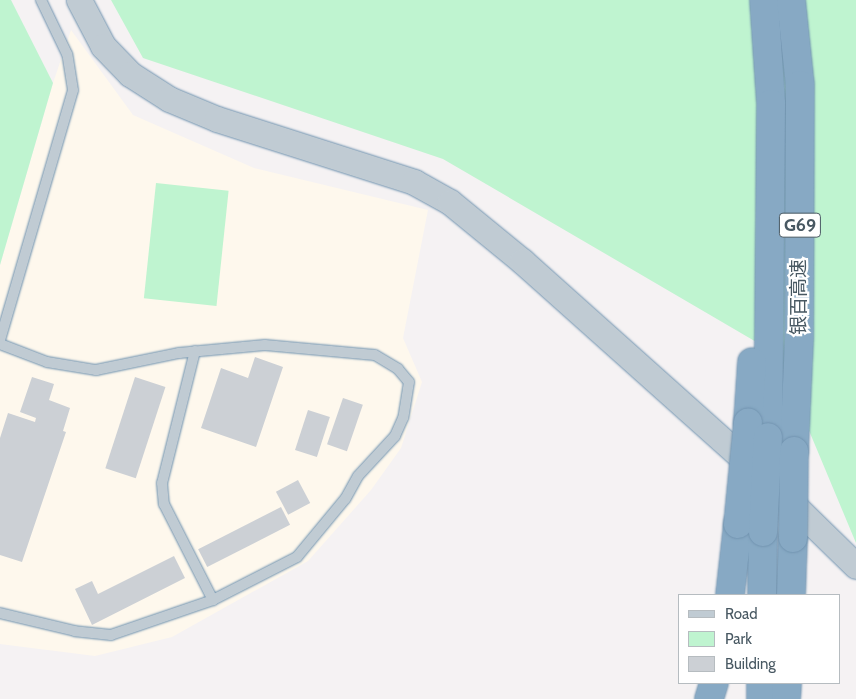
<!DOCTYPE html>
<meta charset="utf-8">
<style>
body{margin:0}
#map{position:relative;width:856px;height:699px;overflow:hidden;background:#f5f2f3;font-family:Cabin,"Noto Sans SC",sans-serif}
div>[style]{position:absolute}
.commercial>*{inset:0;background:#fef8ed}
.green>*{inset:0;background:#bff4d0;transform-origin:0 0}
.building>*{inset:0;background:#ccd0d5;transform-origin:0 0}
.roads{filter:drop-shadow(0 0 1px #7294b0) drop-shadow(0 0 1px #7294b0)}
.service>*{height:10px;margin:-5px;padding:0 5px;transform-origin:5px;border-radius:5px;background:#c0cbd3}
.tertiary>*{height:25px;margin:-12.5px;padding:0 12.5px;transform-origin:12.5px;border-radius:12.5px;background:#c0cbd3}
.motorway>*{height:28px;margin:-14px;padding:0 14px;transform-origin:14px;border-radius:14px;background:#87a9c4}
.bridges{filter:drop-shadow(0 0 1px #7294b0) drop-shadow(0 0 1px #7294b0)}
.motorway-bridge>*{height:28px;margin:-14px;padding:0 14px;transform-origin:14px;border-radius:14px;background:#87a9c4}
span{translate:-50% -50%;white-space:nowrap;text-align:center;line-height:1.15;-webkit-text-stroke:4.5px #fff;paint-order:stroke}
.shield-label span{padding:1px 4px;background:#fff;border:1px solid;border-radius:4px;-webkit-text-stroke-width:0}
.shield-label{font-size:18px;color:#485862;font-weight:700}
.street-label{font-size:19px;color:#485862}
.legend{position:absolute;left:678px;top:594px;width:162px;height:90px;box-sizing:border-box;background:#fff;border:1px solid #b6bcc0;margin:0;padding:6px 9px;list-style:none;font-size:15px;color:#485862}
.legend li{display:flex;align-items:center;gap:10px;height:25px}
.legend b{width:25px;border:1px solid #b6bcc0}
</style>
<div id="map">
<div class="commercial">
<i style="clip-path:polygon(71px 30px,133px 115px,254px 168px,428px 210px,403px 338px,422px 382px,401px 448px,371px 490px,308px 561px,172px 637px,95px 656px,0 644px,0 265px,53px 83px)"></i>
</div>
<div class="green">
<i style="clip-path:polygon(0 0,11px 0,53px 83px,0 265px)"></i>
<i style="clip-path:polygon(111px 0,856px 0,856px 543px,777px 354px,443px 159px,143px 58px)"></i>
<i style="left:156px;top:183px;width:73px;height:116px;rotate:6deg"></i>
</div>
<div class="building">
<i style="clip-path:polygon(255px 357px,283px 367px,256px 447px,201px 428px,221px 368px,248px 378px)"></i>
<i style="clip-path:polygon(32px 377px,54px 384px,49px 400px,70px 408px,63px 431px,66px 432px,22px 562px,0 555px,0 438px,8px 413px,35px 422px,36px 418px,20px 412px)"></i>
<i style="left:135px;top:377px;width:32px;height:96px;rotate:18deg"></i>
<i style="left:343px;top:398px;width:21px;height:49px;rotate:19deg"></i>
<i style="left:308px;top:410px;width:23px;height:42px;rotate:18deg"></i>
<i style="left:298px;top:480px;width:26px;height:25px;rotate:62deg"></i>
<i style="left:281px;top:507px;width:20px;height:93px;rotate:63deg"></i>
<i style="clip-path:polygon(174px 556px,185px 578px,92px 625px,75px 589px,92px 581px,98px 594px)"></i>
</div>
<div class="roads">
<div class="service">
<i style="left:0;top:340px;width:260px;rotate:-73.7deg"></i>
<i style="left:73px;top:90px;width:36px;rotate:-99deg"></i>
<i style="left:67px;top:54px;width:60px;rotate:-115.7deg"></i>
<i style="left:0;top:344px;width:50px;rotate:21deg"></i>
<i style="left:47px;top:362px;width:50px;rotate:9.3deg"></i>
<i style="left:96px;top:370px;width:85px;rotate:-11.6deg"></i>
<i style="left:179px;top:353px;width:86px;rotate:-5.3deg"></i>
<i style="left:265px;top:345px;width:110px;rotate:5.2deg"></i>
<i style="left:375px;top:355px;width:27px;rotate:31deg"></i>
<i style="left:398px;top:369px;width:17px;rotate:50deg"></i>
<i style="left:409px;top:382px;width:36px;rotate:99deg"></i>
<i style="left:403px;top:418px;width:20px;rotate:114deg"></i>
<i style="left:395px;top:436px;width:54px;rotate:132.8deg"></i>
<i style="left:358px;top:476px;width:26px;rotate:119deg"></i>
<i style="left:345px;top:499px;width:75px;rotate:129.6deg"></i>
<i style="left:297px;top:557px;width:94px;rotate:152.9deg"></i>
<i style="left:213px;top:600px;width:108px;rotate:161.1deg"></i>
<i style="left:111px;top:635px;width:36px;rotate:-174deg"></i>
<i style="left:75px;top:631px;width:77px;rotate:-166.5deg"></i>
<i style="left:195px;top:351px;width:136px;rotate:104deg"></i>
<i style="left:162px;top:483px;width:21px;rotate:85deg"></i>
<i style="left:164px;top:504px;width:108px;rotate:63deg"></i>
</div>
<div class="tertiary">
<i style="left:79px;top:0;width:52px;rotate:62.4deg"></i>
<i style="left:103px;top:46px;width:39px;rotate:46deg"></i>
<i style="left:130px;top:74px;width:46px;rotate:32.7deg"></i>
<i style="left:169px;top:99px;width:52px;rotate:22.6deg"></i>
<i style="left:217px;top:119px;width:207px;rotate:17.7deg"></i>
<i style="left:414px;top:182px;width:41px;rotate:29.1deg"></i>
<i style="left:450px;top:202px;width:93px;rotate:39.3deg"></i>
<i style="left:522px;top:261px;width:339px;rotate:41.8deg"></i>
<i style="left:775px;top:487px;width:113px;rotate:44.3deg"></i>
</div>
<div class="motorway">
<i style="left:764px;top:0;width:104px;rotate:86.1deg"></i>
<i style="left:771px;top:104px;width:333px;rotate:90.5deg"></i>
<i style="left:791px;top:0;width:85px;rotate:84deg"></i>
<i style="left:800px;top:85px;width:256px;rotate:90.2deg"></i>
<i style="left:799px;top:341px;width:110px;rotate:92.6deg"></i>
<i style="left:748px;top:422px;width:60px;rotate:-86.2deg"></i>
<i style="left:730px;top:595px;width:71px;rotate:-83.6deg"></i>
<i style="left:762px;top:595px;width:63px;rotate:-89.1deg"></i>
<i style="left:791px;top:595px;width:57px;rotate:-88deg"></i>
<i style="left:709px;top:699px;width:17px;rotate:-73deg"></i>
<i style="left:761px;top:699px;width:16px;rotate:-90deg"></i>
<i style="left:786px;top:699px;width:16px;rotate:-86deg"></i>
</div>
</div>
<div class="bridges">
<div class="motorway-bridge">
<i style="left:738px;top:524px;width:102px;rotate:-84.4deg"></i>
<i style="left:763px;top:532px;width:95px;rotate:-87deg"></i>
<i style="left:793px;top:538px;width:87px;rotate:-89.3deg"></i>
</div>
</div>
<div class="shield-label">
<span style="left:800px;top:225px">G69</span>
</div>
<div class="street-label">
<span style="left:799px;top:297px;rotate:-90deg">银百高速</span>
</div>
<ul class="legend">
<li><b style="height:6px;background:#c0cbd3"></b>Road</li>
<li><b style="height:14px;background:#bff4d0"></b>Park</li>
<li><b style="height:14px;background:#ccd0d5"></b>Building</li>
</ul>
</div>
